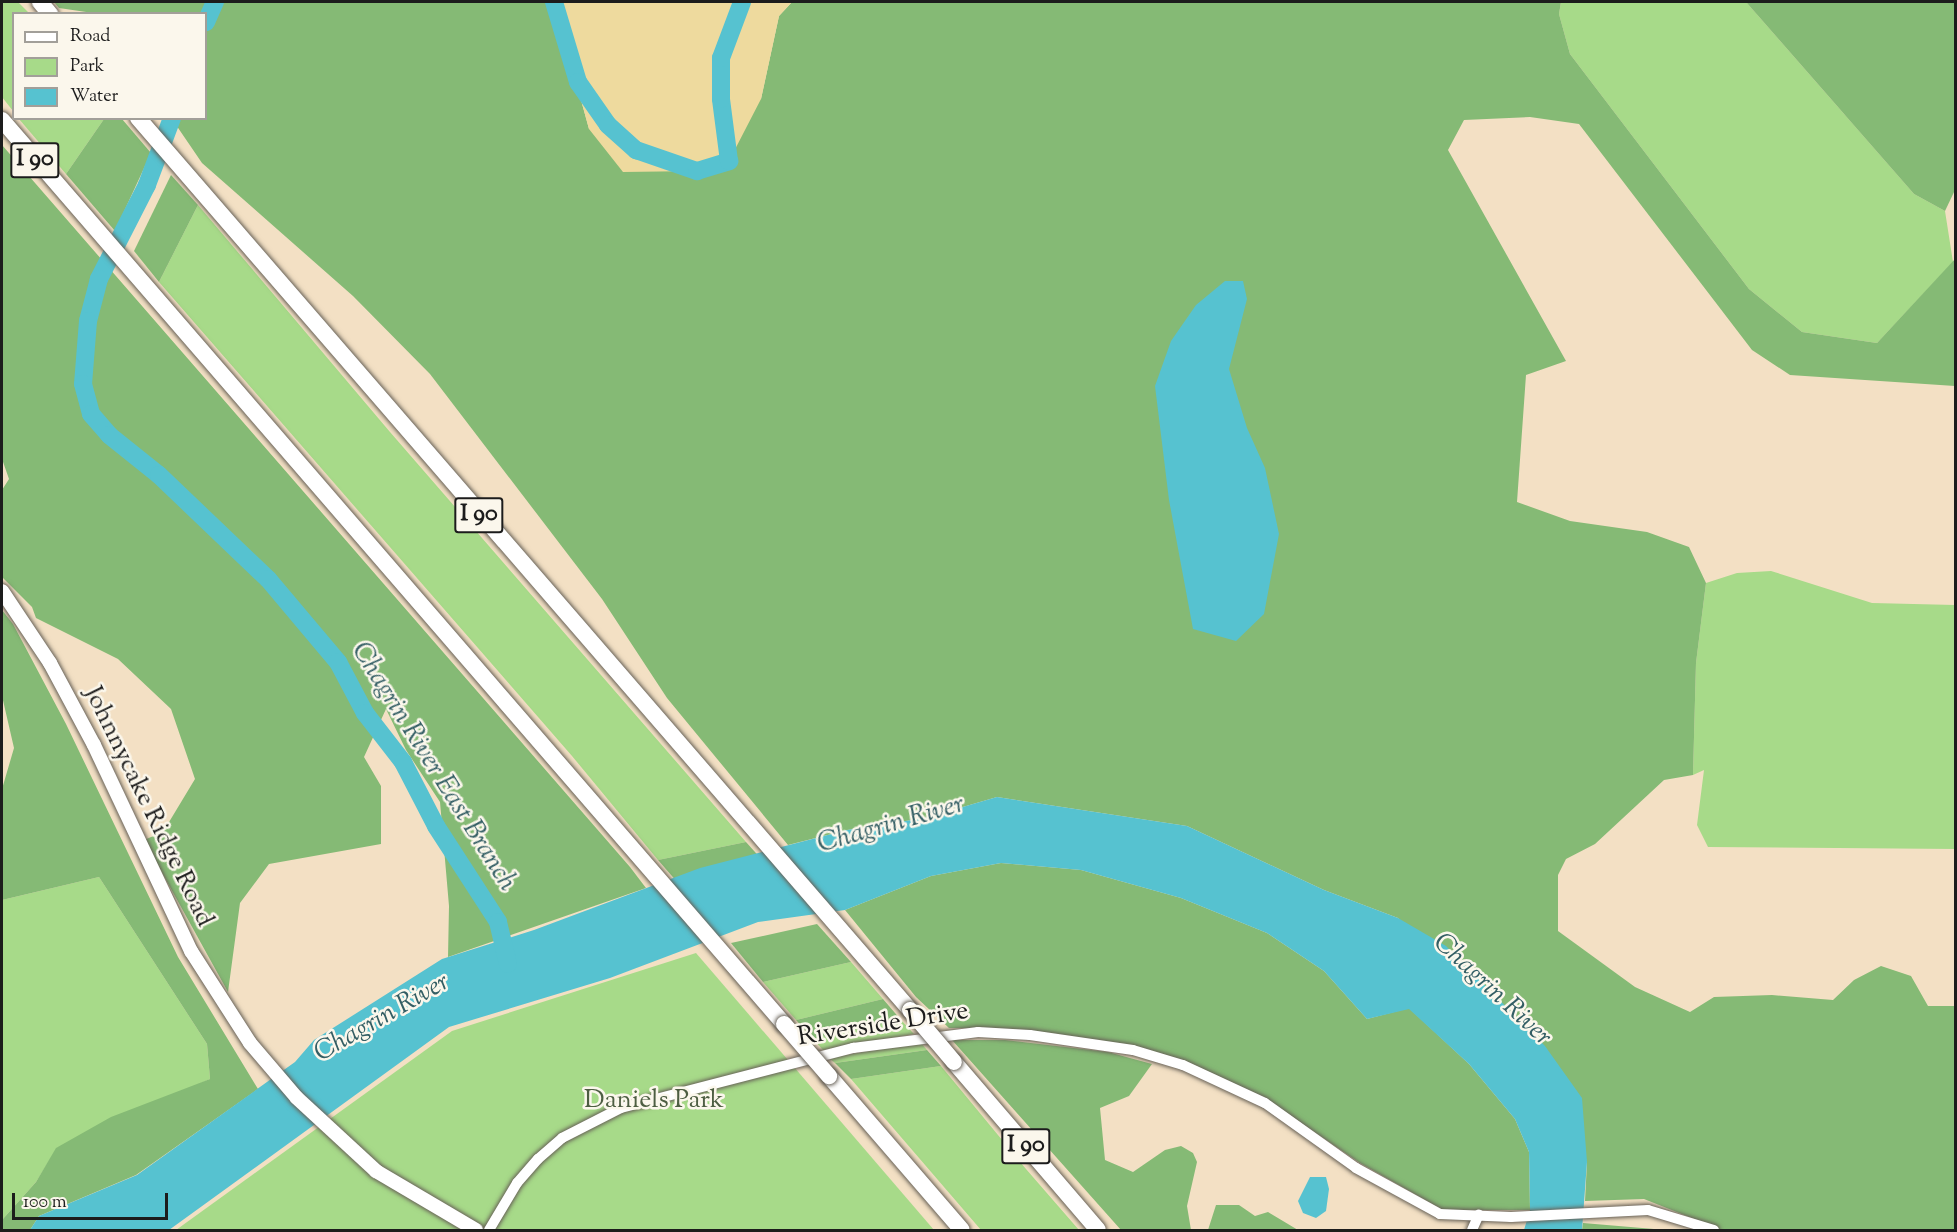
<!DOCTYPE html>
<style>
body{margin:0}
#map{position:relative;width:1957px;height:1232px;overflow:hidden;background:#f3e0c4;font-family:"Sorts Mill Goudy",serif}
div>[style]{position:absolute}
.green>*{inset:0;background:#a7da89}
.forest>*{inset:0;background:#85ba75}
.sand>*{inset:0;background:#eeda9e}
.water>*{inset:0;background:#56c2d0}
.river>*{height:18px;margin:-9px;padding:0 9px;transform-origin:9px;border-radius:9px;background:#56c2d0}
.roads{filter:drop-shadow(0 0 2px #676157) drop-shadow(0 0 2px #676157)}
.minor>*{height:10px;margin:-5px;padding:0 5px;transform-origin:5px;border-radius:5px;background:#fff}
.major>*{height:14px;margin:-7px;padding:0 7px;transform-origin:7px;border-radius:7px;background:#fff}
.highway>*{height:16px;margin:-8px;padding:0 8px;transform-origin:8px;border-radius:8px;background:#fff}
.bridges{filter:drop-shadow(0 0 2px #676157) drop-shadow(0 0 2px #676157)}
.highway-bridge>*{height:16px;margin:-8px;padding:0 8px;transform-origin:8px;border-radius:8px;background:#fff}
span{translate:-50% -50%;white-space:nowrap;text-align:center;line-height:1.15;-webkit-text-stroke:5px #fbf7ec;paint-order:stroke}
.shield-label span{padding:2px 4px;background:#fbf7ec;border:2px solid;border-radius:4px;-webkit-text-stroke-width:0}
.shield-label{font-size:24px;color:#1c1c1c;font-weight:700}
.street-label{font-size:26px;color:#1c1c1c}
.park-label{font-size:26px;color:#4d5e42}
.water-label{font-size:27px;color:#335e64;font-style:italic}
.frame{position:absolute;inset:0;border:3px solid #1c1c1c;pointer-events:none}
.legend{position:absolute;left:12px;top:12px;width:195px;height:108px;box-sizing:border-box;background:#fbf7ec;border:2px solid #a29f99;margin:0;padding:8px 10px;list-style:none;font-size:18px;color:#1c1c1c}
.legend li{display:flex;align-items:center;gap:12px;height:30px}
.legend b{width:30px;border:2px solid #a29f99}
.scale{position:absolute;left:12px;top:1193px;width:156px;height:27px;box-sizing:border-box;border:3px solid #1c1c1c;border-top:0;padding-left:8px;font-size:18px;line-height:21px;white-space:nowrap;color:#1c1c1c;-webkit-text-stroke:4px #fbf7ec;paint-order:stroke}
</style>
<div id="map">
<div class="green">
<i style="clip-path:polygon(2px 2px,18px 2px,29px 13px,14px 14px,13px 111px,2px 97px)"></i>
<i style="clip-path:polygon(1561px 2px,1746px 2px,1914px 194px,1945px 211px,1953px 262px,1877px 343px,1802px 332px,1749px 289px,1570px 54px,1559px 14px)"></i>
<i style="clip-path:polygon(19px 119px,104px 119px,66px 174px)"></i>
<i style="clip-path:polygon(198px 205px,390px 432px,746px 842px,658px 860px,572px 756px,159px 282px)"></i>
<i style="clip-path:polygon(1771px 571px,1872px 603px,1955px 605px,1955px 849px,1708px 847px,1697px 825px,1704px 770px,1693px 775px,1696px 663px,1706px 583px,1737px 573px)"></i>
<i style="clip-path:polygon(99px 877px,207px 1044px,210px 1079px,57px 1148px,36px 1182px,2px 1220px,2px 900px)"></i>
<i style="clip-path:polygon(696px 953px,934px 1230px,176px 1230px,452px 1031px)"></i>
<i style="clip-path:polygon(851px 962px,883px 999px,796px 1020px,763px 982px)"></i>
<i style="clip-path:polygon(901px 1020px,914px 1034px,823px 1050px,813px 1039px)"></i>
<i style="clip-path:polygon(920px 1042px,927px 1050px,835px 1063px,829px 1058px)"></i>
<i style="clip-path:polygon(941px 1066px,1026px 1169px,1079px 1230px,981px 1230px,851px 1079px)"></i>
</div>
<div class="forest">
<i style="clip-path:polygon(54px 2px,554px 2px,589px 129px,761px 99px,779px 16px,792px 2px,1561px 2px,1559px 14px,1570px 54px,1749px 289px,1802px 332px,1877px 343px,1955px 259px,1955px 386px,1790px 375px,1752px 350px,1579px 124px,1530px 117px,1464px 120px,1448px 150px,1566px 361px,1526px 375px,1517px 502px,1570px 521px,1647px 532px,1689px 547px,1706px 583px,1696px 663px,1693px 775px,1664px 780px,1595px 844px,1566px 859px,1558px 875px,1558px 931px,1635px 987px,1690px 1012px,1714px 997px,1772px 995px,1833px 1000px,1854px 980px,1881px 966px,1911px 976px,1928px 1006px,1955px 1006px,1955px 1230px,1722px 1230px,1644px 1199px,1585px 1201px,1587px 1162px,1398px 918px,1324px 890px,1187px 826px,997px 797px,925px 818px,847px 830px,788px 845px,667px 698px,602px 599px,430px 374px,353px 296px,202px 163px,172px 119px,206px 118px,206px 14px,93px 13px,59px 8px)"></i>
<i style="clip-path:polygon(1746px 2px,1955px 2px,1955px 190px,1945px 211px,1914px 194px)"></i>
<i style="clip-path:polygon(104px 119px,122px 119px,151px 153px,115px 231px,66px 174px)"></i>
<i style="clip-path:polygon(2px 145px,630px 867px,646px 888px,448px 957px,449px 906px,440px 802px,406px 750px,386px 709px,364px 757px,381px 786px,381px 844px,269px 864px,240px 903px,228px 992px,144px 840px,163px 832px,195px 779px,171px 709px,118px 659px,36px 618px,32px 607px,2px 577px,2px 490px,9px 479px,2px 459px)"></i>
<i style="clip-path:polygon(171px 175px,198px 205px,159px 282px,134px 251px)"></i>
<i style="clip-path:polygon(2px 610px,13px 624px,66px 724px,178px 957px,258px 1089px,136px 1175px,39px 1216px,30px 1230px,2px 1230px,2px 1220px,36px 1182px,56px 1148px,111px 1117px,210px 1079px,207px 1044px,99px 877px,2px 900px,2px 789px,14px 748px,2px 696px)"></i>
<i style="clip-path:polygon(746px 842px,774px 873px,685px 891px,658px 860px)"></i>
<i style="clip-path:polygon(1001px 863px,1081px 870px,1181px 898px,1267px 933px,1324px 971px,1367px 1019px,1409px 1008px,1469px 1064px,1515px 1119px,1529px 1152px,1530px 1210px,1443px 1210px,1360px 1163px,1266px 1099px,1183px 1060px,973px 1028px,949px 1028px,916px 997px,845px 910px,931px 876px)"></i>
<i style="clip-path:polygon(817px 924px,851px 962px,763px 982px,731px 943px)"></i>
<i style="clip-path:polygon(883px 999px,901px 1020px,813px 1039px,796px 1020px)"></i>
<i style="clip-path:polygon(952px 1040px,1005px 1040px,1108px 1052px,1152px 1064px,1129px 1096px,1100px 1108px,1105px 1160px,1133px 1172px,1165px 1150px,1181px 1146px,1193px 1153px,1197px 1162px,1187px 1206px,1191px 1230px,1121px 1230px)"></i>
<i style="clip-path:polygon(927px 1050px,941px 1066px,851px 1079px,835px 1063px)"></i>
<i style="clip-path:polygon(1216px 1205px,1239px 1205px,1255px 1216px,1268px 1212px,1298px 1230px,1208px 1230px)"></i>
<i style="clip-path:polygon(1583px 1223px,1654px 1229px,1658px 1230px,1582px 1230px)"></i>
</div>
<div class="sand">
<i style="clip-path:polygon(554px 2px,792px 2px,779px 16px,761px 99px,729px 161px,697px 171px,623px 172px,589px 129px)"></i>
</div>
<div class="water">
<i style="clip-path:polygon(1225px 281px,1243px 281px,1247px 299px,1229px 369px,1247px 428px,1265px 468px,1279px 534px,1264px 614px,1236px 641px,1193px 629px,1169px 500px,1155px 386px,1171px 341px,1196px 305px)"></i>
<i style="clip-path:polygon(997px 797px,1187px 826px,1324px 890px,1398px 918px,1446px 946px,1545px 1046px,1582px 1098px,1587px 1162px,1582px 1230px,1524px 1230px,1530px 1210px,1529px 1152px,1515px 1119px,1469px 1064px,1409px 1009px,1367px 1019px,1324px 971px,1267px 933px,1181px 898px,1081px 870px,1001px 863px,931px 876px,845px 910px,758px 922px,610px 978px,449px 1027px,169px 1230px,30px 1230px,39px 1216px,137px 1175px,295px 1062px,314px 1040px,442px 959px,534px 930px,700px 868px,847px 830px,925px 818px)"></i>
<i style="clip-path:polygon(1310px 1177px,1326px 1177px,1329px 1189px,1326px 1211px,1316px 1218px,1303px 1213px,1298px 1201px)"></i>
</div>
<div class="river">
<i style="left:554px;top:2px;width:84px;rotate:73.3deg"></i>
<i style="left:578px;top:82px;width:52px;rotate:55.1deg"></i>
<i style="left:608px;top:125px;width:38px;rotate:42deg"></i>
<i style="left:636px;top:150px;width:65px;rotate:19deg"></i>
<i style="left:697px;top:171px;width:34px;rotate:-17deg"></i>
<i style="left:729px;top:161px;width:63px;rotate:-97.4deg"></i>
<i style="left:721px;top:99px;width:41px;rotate:-90deg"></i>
<i style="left:721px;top:58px;width:60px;rotate:-69.4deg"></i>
<i style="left:206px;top:22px;width:22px;rotate:-66deg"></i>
<i style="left:172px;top:118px;width:72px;rotate:110.5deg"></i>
<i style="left:147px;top:185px;width:106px;rotate:117.1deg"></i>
<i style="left:99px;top:279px;width:43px;rotate:104.7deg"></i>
<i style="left:88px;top:321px;width:63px;rotate:94.5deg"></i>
<i style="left:83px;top:384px;width:31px;rotate:75deg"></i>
<i style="left:91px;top:414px;width:28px;rotate:49deg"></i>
<i style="left:109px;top:435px;width:64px;rotate:38.7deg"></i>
<i style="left:159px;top:475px;width:151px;rotate:43.7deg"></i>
<i style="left:268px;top:579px;width:109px;rotate:49.9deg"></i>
<i style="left:338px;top:662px;width:58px;rotate:62.1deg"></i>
<i style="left:365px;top:713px;width:62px;rotate:52.2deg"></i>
<i style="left:403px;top:762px;width:72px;rotate:62.7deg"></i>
<i style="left:436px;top:826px;width:114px;rotate:57.1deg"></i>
<i style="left:498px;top:922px;width:43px;rotate:76.6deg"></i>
</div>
<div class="roads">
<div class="minor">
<i style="left:489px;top:1230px;width:55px;rotate:-59.2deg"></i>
<i style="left:517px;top:1183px;width:32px;rotate:-49deg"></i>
<i style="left:538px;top:1159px;width:32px;rotate:-41deg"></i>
<i style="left:562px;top:1138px;width:66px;rotate:-27deg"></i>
<i style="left:621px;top:1108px;width:240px;rotate:-14.5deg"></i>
<i style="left:853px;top:1048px;width:126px;rotate:-7.3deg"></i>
<i style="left:978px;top:1032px;width:52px;rotate:3.3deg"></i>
<i style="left:1030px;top:1035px;width:104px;rotate:8.3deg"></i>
<i style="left:1133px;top:1050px;width:52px;rotate:16.7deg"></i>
<i style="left:1183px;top:1065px;width:90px;rotate:24.9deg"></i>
<i style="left:1265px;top:1103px;width:112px;rotate:35.5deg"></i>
<i style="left:1356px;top:1168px;width:96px;rotate:28.7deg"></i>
<i style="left:1440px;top:1214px;width:71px;rotate:2.4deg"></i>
<i style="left:1511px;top:1217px;width:137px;rotate:-2.9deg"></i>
<i style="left:1648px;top:1210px;width:69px;rotate:16.9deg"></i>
<i style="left:1472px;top:1230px;width:17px;rotate:-66deg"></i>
</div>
<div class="major">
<i style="left:2px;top:591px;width:87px;rotate:56.3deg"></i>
<i style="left:50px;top:663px;width:93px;rotate:61.8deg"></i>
<i style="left:94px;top:745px;width:228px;rotate:64.8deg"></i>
<i style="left:191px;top:951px;width:109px;rotate:57.3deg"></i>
<i style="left:250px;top:1043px;width:72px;rotate:49.5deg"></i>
<i style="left:297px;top:1098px;width:108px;rotate:42.7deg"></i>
<i style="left:376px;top:1171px;width:116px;rotate:30.5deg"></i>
</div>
<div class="highway">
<i style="left:40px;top:2px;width:16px;rotate:50deg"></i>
<i style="left:138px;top:118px;width:1180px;rotate:49.12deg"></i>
<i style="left:2px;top:120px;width:1195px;rotate:49.14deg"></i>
<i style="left:954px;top:1062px;width:221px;rotate:49.4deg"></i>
<i style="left:829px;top:1076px;width:203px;rotate:49.2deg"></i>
</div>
</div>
<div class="bridges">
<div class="highway-bridge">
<i style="left:910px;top:1010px;width:68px;rotate:49.8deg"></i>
<i style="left:784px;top:1024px;width:69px;rotate:49.1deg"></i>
</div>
</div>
<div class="shield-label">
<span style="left:35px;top:160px">I 90</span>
<span style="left:479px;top:515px">I 90</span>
<span style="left:1026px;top:1146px">I 90</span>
</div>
<div class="street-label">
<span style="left:148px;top:807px;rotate:64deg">Johnnycake Ridge Road</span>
<span style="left:883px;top:1025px;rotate:-9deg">Riverside Drive</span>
</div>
<div class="park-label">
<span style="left:654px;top:1101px">Daniels Park</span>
</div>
<div class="water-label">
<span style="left:433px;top:767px;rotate:58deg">Chagrin River East Branch</span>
<span style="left:891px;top:825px;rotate:-16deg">Chagrin River</span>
<span style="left:1492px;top:990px;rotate:43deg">Chagrin River</span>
<span style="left:382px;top:1018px;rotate:-30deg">Chagrin River</span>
</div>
<div class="frame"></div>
<ul class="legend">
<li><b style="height:8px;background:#fff"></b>Road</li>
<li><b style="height:16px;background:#a7da89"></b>Park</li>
<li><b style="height:16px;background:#56c2d0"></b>Water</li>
</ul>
<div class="scale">100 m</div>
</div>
